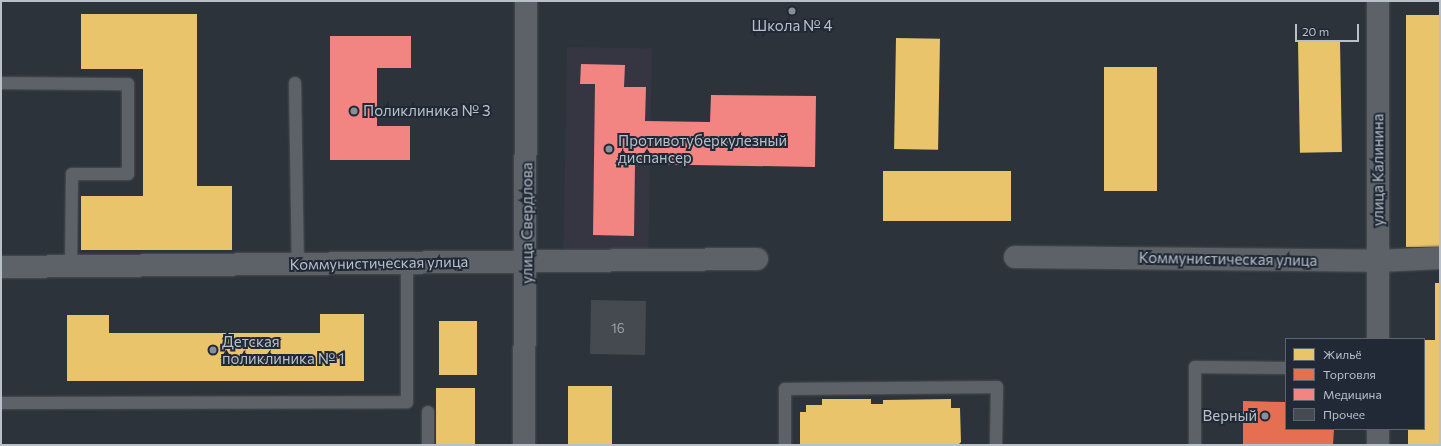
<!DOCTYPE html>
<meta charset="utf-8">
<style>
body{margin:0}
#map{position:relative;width:1441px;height:446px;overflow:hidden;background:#2d333a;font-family:Commissioner,sans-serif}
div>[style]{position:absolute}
.medical>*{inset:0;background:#363643;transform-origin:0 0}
.homes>*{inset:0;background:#e9c46a;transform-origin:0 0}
.shops>*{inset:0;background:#e76f51}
.health>*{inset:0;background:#f28482}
.building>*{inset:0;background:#454a50;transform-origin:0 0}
.roads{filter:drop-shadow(0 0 1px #4b4f54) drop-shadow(0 0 1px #4b4f54)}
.lane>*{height:12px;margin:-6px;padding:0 6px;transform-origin:6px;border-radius:6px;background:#5d6268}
.street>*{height:22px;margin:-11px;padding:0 11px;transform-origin:11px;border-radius:11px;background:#5d6268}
.dots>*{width:11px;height:11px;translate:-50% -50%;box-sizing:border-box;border:2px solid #202935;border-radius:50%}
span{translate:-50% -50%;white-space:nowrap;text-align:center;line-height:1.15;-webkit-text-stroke:4px #202935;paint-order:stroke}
.number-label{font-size:13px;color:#9ba2ac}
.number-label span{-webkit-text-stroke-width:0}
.poi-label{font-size:15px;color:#b8c0ca}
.left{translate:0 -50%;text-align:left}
.right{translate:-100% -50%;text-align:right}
.street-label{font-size:15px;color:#b8c0ca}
.frame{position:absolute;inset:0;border:2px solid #b8c0ca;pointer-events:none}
.legend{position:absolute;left:1285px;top:338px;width:140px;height:92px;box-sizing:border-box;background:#202935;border:1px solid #5d6571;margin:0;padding:5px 7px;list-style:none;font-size:12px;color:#b8c0ca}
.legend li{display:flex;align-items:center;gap:8px;height:20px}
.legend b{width:20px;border:1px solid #5d6571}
.scale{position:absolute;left:1295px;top:24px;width:64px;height:18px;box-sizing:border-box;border:2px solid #b8c0ca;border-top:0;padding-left:5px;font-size:12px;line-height:14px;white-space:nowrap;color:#b8c0ca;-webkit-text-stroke:3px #202935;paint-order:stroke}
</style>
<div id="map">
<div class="medical">
<i style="left:567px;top:47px;width:85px;height:203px;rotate:1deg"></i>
</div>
<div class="homes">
<i style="clip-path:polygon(81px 14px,197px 14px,197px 186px,232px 186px,232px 250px,81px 250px,81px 196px,143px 196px,143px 69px,81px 69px)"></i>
<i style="left:1406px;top:15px;width:34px;height:232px"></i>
<i style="left:896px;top:38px;width:44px;height:111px;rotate:1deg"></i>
<i style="left:1340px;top:41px;width:111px;height:42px;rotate:89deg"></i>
<i style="left:1104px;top:67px;width:53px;height:124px"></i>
<i style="left:883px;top:171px;width:128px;height:50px"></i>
<i style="clip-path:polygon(1435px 283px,1440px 283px,1440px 445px,1408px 445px,1408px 429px,1424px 429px,1424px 340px,1435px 340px)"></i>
<i style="clip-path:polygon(320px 314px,364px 314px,364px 381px,67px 381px,67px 315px,109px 315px,109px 333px,320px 333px)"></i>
<i style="left:439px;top:321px;width:38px;height:54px"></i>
<i style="left:612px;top:386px;width:59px;height:44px;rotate:90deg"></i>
<i style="left:436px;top:388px;width:39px;height:57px"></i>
<i style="clip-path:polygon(822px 399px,871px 399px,871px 404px,883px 404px,883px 400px,951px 399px,951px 408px,960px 408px,961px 442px,958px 445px,800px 445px,800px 412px,806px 412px,806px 405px,822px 405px)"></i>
</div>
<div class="shops">
<i style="clip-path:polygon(1243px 401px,1286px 402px,1286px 429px,1334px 429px,1333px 445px,1243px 445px)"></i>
</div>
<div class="health">
<i style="clip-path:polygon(330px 36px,411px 36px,411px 68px,377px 68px,377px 126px,410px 126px,410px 160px,330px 160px)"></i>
<i style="clip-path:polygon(581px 64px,625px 65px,624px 87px,646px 87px,645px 121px,710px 122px,711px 95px,816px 96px,815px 167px,635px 164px,634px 236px,593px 235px,595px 84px,580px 84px)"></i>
</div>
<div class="building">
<i style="left:591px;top:300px;width:55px;height:54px;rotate:1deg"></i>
</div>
<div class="roads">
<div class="lane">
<i style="left:1px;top:83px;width:127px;rotate:0.5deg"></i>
<i style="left:128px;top:84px;width:90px;rotate:90deg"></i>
<i style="left:128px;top:174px;width:56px;rotate:180deg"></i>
<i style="left:72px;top:174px;width:92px;rotate:90.6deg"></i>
<i style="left:295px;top:83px;width:181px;rotate:89.1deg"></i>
<i style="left:1px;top:403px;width:406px;rotate:-0.1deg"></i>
<i style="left:407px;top:402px;width:140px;rotate:-90deg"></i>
<i style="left:428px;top:412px;width:33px;rotate:90deg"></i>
<i style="left:785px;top:445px;width:56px;rotate:-90deg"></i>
<i style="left:785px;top:389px;width:212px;rotate:-0.5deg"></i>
<i style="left:997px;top:387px;width:58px;rotate:91deg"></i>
<i style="left:1195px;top:445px;width:78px;rotate:-90deg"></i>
<i style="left:1195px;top:367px;width:91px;rotate:0.6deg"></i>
</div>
<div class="street">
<i style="left:1015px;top:257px;width:363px;rotate:0.6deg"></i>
<i style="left:1378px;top:261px;width:62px;rotate:-2.8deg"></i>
<i style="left:1px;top:267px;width:756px;rotate:-0.61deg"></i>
<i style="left:1378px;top:339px;width:338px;rotate:-90deg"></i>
<i style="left:1378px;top:429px;width:16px;rotate:90deg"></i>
<i style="left:524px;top:445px;width:444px;rotate:-89.7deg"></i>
</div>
</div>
<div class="dots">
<i style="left:792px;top:11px;background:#878f98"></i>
<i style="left:354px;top:111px;background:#878f98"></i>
<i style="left:609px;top:149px;background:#878f98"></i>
<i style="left:213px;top:350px;background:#878f98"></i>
<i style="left:1265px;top:416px;background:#878f98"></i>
</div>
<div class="number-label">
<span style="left:618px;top:328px">16</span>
</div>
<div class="poi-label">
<span style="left:792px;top:26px">Школа № 4</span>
<span class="left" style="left:363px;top:111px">Поликлиника № 3</span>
<span class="left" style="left:618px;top:149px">Противотуберкулезный<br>диспансер</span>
<span class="left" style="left:222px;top:350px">Детская<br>поликлиника № 1</span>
<span class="right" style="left:1257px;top:416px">Верный</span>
</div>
<div class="street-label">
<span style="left:1378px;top:170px;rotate:-90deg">улица Калинина</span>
<span style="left:527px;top:223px;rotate:-90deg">улица Свердлова</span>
<span style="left:1228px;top:259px;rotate:1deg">Коммунистическая улица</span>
<span style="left:379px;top:263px;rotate:-1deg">Коммунистическая улица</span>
</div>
<div class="frame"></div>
<ul class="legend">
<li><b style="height:11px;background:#e9c46a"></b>Жильё</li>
<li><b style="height:11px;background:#e76f51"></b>Торговля</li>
<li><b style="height:11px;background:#f28482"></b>Медицина</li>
<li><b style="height:11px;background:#454a50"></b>Прочее</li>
</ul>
<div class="scale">20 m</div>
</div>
